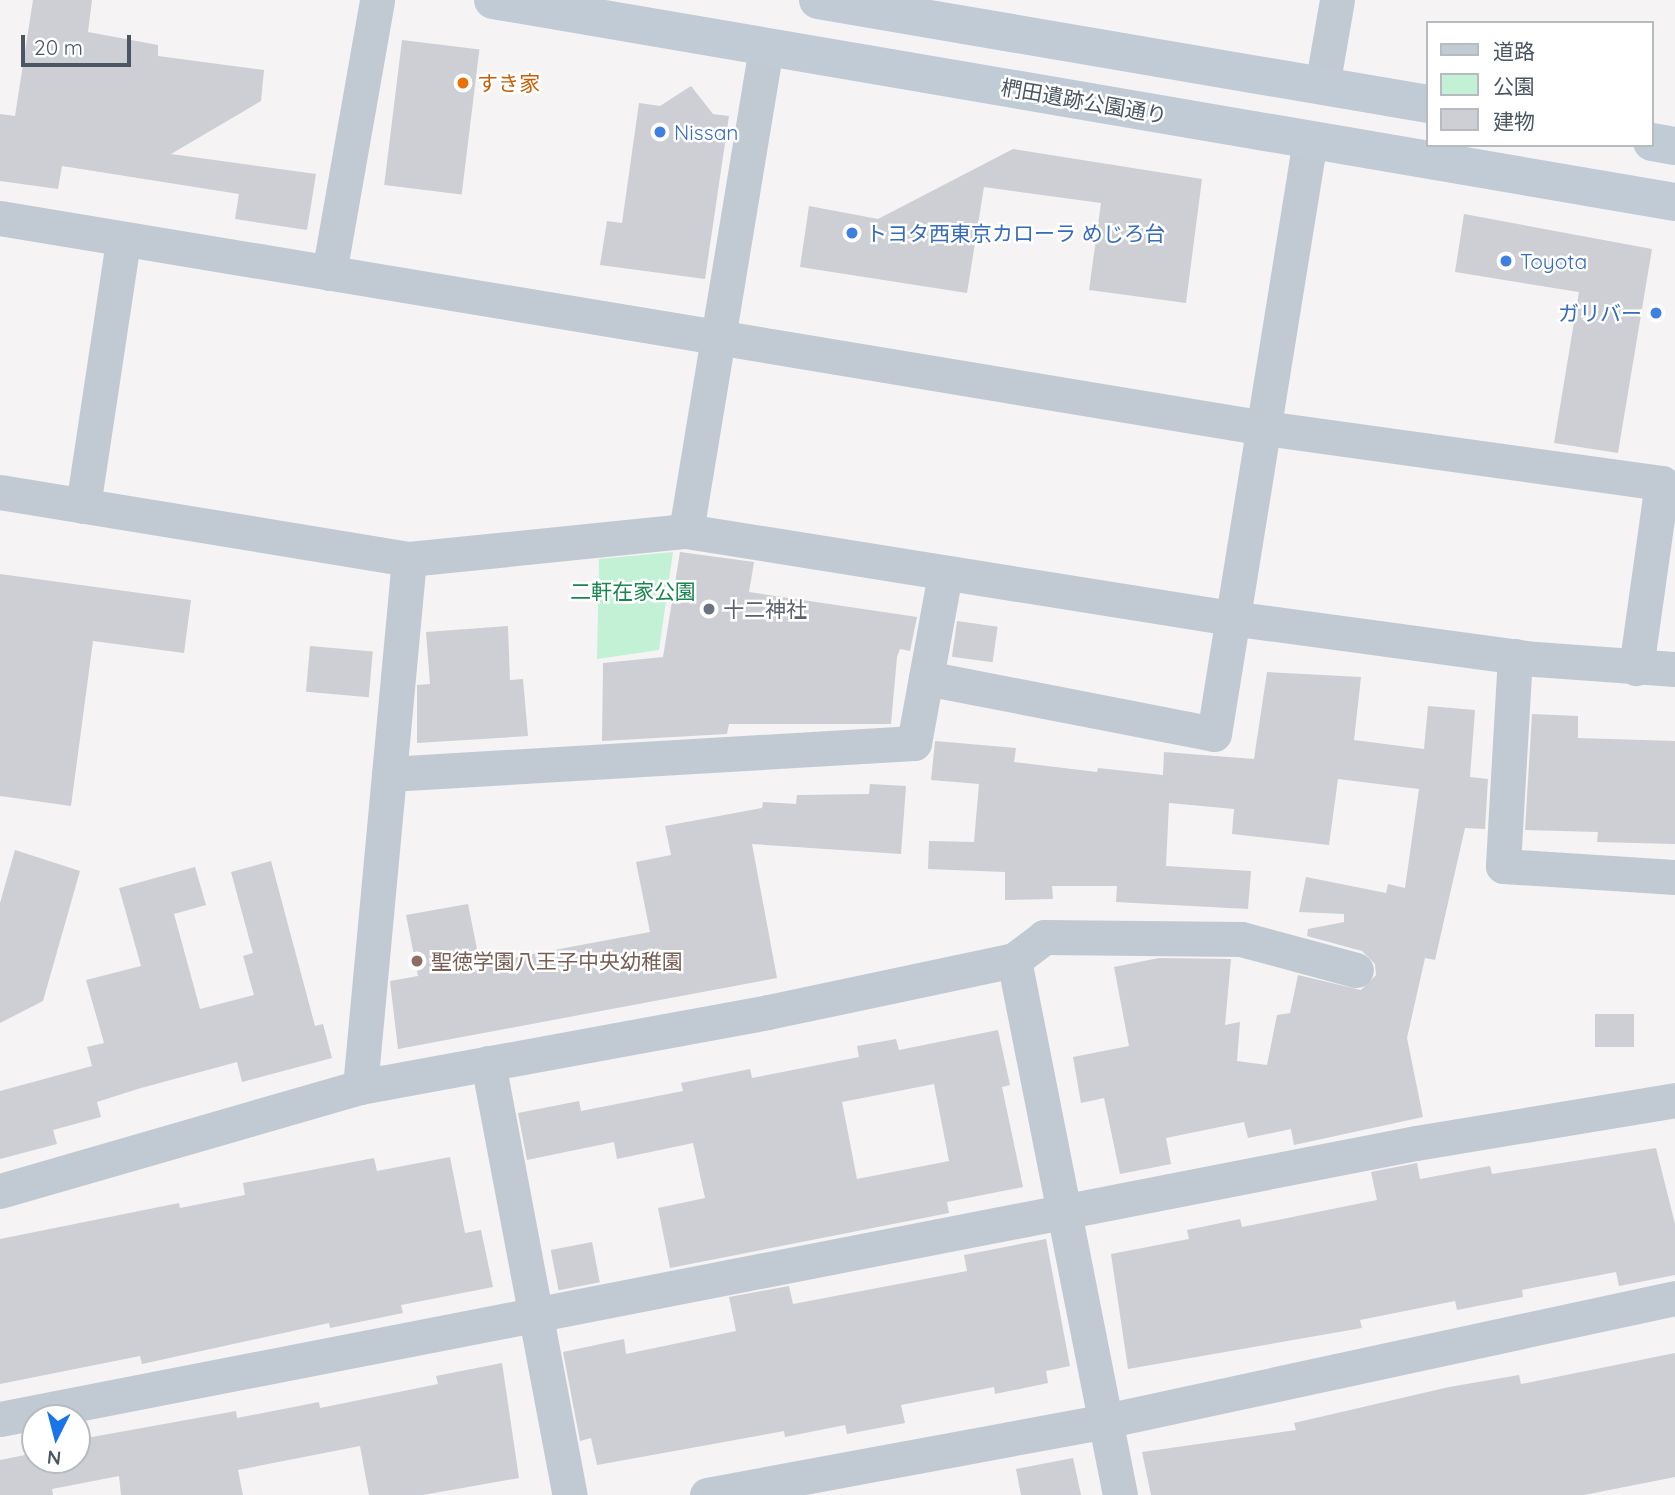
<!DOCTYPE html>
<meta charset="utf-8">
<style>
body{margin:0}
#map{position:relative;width:1675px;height:1495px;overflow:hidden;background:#f5f3f3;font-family:Quicksand,"Noto Sans JP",sans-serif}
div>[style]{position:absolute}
.green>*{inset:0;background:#c3f1d5}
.building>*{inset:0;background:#cdcfd5;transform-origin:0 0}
.street>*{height:35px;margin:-17.5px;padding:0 17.5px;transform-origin:17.5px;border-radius:17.5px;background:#c1cad2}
.secondary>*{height:38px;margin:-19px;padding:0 19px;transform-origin:19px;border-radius:19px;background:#c1cbd6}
.dots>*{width:19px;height:19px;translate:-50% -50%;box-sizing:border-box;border:4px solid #fff;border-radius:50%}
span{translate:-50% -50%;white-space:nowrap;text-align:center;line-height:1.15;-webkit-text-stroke:5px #fff;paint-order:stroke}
.food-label{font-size:21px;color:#c56008}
.left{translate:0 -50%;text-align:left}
.street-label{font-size:21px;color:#4a5661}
.shop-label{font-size:21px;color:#366cbe}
.right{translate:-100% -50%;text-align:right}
.park-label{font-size:21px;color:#17864f}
.worship-label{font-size:21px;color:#5b616d}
.education-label{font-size:21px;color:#785e54}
.legend{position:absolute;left:1426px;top:21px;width:228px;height:126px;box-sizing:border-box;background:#fff;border:2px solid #b7bbc0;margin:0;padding:9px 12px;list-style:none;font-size:21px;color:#4a5661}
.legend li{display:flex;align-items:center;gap:14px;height:35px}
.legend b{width:35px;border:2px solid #b7bbc0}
.north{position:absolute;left:21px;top:1404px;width:70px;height:70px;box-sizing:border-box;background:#fff;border:2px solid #b7bbc0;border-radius:50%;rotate:186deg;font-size:19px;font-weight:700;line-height:28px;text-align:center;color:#4a5661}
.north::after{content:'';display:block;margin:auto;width:24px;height:32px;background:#1a73e8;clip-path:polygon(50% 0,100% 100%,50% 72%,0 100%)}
.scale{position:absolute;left:21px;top:35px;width:110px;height:32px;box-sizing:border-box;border:4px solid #4a5661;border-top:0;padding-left:9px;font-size:21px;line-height:24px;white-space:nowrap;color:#4a5661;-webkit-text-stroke:5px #fff;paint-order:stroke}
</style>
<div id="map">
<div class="green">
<i style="clip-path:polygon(673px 552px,659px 650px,597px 659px,599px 559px)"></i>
</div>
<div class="building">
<i style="clip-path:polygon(33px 0,92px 0,88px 32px,158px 45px,158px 56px,264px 70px,261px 101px,171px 154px,316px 174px,307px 230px,235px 219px,239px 194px,62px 166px,58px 189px,0 181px,0 114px,15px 116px)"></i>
<i style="left:402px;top:40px;width:78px;height:146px;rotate:7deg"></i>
<i style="clip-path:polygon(691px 86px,713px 114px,729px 116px,705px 279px,600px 265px,607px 221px,622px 223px,639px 103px,660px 106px)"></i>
<i style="clip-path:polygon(1013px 149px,1202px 179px,1186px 303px,1089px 290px,1101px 203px,984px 187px,967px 293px,800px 267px,809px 206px,878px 219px)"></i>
<i style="clip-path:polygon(1464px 214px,1652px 249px,1618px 453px,1554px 443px,1579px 292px,1455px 272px)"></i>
<i style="clip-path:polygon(680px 552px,754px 562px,749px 592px,917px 617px,910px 651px,900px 649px,897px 657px,891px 724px,729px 724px,727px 734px,602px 741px,603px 663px,663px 657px)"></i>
<i style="clip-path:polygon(0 574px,191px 600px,184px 653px,93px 641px,71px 806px,0 796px)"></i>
<i style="left:957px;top:621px;width:41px;height:36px;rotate:8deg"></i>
<i style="clip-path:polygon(508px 626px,510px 680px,523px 679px,528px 736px,417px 743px,417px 685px,430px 684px,426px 632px)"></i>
<i style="left:310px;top:646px;width:63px;height:46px;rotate:5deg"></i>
<i style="clip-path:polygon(1267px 672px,1361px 677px,1354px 740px,1424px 749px,1428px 706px,1475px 710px,1470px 777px,1488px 779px,1485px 829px,1465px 828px,1435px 960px,1425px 958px,1407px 1038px,1423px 1117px,1294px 1145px,1291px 1129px,1248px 1138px,1244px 1122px,1166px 1138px,1171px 1164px,1120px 1174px,1104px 1098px,1081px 1103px,1073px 1057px,1129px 1046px,1114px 967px,1159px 958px,1231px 959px,1225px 1025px,1240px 1022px,1237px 1061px,1267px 1065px,1277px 1015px,1290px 1013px,1298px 975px,1361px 990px,1376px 975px,1375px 964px,1362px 951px,1307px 936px,1308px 929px,1344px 922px,1344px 914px,1299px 912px,1306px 877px,1386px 893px,1388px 884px,1405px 888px,1419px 789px,1338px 779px,1329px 845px,1232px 834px,1234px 809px,1169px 803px,1166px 866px,1251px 871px,1248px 909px,1116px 902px,1117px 886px,1052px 886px,1053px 899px,1005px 900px,1005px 872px,928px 869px,929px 841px,974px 842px,979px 784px,931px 780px,935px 741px,1016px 748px,1014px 762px,1097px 772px,1098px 768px,1163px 775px,1164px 752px,1254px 759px)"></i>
<i style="clip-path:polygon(1532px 714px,1578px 716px,1578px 738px,1675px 741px,1675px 844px,1597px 842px,1598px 832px,1525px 830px)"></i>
<i style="clip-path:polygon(870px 784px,906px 786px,901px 854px,752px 844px,777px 978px,398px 1049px,390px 981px,418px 976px,406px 915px,468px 904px,480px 964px,650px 932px,636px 862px,671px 855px,665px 826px,762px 808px,763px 802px,796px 804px,797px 795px,869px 794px)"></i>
<i style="clip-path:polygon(15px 850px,80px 871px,43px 1001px,0 1023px,0 903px)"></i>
<i style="clip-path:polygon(271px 861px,315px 1026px,323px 1024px,332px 1058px,242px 1082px,237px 1062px,141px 1088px,97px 1102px,101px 1117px,53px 1130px,57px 1144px,0 1159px,0 1091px,92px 1066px,87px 1047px,104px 1043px,86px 980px,141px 966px,119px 888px,195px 867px,206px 905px,174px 914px,200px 1009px,254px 995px,243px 956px,253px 953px,231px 872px)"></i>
<i style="left:1634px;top:1014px;width:33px;height:39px;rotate:90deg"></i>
<i style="clip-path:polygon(evenodd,998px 1030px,1010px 1085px,1002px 1087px,1023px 1187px,947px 1202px,949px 1213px,670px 1268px,658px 1208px,705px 1198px,693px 1143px,617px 1159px,614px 1142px,527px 1160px,518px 1113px,579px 1101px,581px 1111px,683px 1091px,681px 1083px,750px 1069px,752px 1078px,859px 1057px,857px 1046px,896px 1039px,899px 1050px,998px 1030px,934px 1084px,949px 1161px,857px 1179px,842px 1102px,934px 1084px)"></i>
<i style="clip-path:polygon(1656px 1148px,1675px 1224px,1675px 1275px,1619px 1286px,1616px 1272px,1522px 1290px,1523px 1297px,1457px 1310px,1455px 1301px,1360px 1320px,1362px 1328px,1128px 1369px,1111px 1254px,1189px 1239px,1187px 1230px,1240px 1219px,1242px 1227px,1377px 1200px,1371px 1172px,1417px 1163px,1420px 1179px,1490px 1166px,1492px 1174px)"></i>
<i style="clip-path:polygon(450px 1157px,465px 1233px,481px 1230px,493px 1287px,401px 1305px,403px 1313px,330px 1328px,329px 1323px,142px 1364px,140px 1356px,0 1384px,0 1239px,179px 1203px,180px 1208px,245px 1195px,243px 1183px,374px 1158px,377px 1171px)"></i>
<i style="clip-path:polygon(1046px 1239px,1070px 1366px,1046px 1371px,1048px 1383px,995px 1394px,994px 1387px,901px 1405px,905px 1423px,847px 1434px,845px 1425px,785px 1437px,784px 1431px,597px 1465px,591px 1438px,580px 1441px,563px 1352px,624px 1339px,626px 1354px,736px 1331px,729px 1297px,789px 1286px,793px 1304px,967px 1271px,964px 1255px)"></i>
<i style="left:592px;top:1242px;width:41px;height:42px;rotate:79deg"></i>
<i style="clip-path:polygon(1675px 1353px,1675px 1477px,1584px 1495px,1151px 1495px,1142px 1452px,1296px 1430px,1294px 1423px,1449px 1387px,1519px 1375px,1521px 1384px)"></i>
<i style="clip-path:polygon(502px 1363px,519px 1478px,423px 1495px,369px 1495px,360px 1446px,238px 1470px,243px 1495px,121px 1495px,119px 1476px,52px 1489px,53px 1495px,0 1495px,0 1460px,35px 1453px,35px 1460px,77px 1460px,81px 1439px,236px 1411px,237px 1418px,319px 1402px,320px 1408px,438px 1384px,436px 1376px)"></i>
<i style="clip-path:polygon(1073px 1458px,1081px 1495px,1021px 1495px,1016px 1469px)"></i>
</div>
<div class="street">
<i style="left:1322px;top:86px;width:87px;rotate:-80.1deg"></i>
<i style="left:0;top:218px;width:1282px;rotate:9.43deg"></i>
<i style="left:1265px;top:428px;width:401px;rotate:7.9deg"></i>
<i style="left:1662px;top:483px;width:187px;rotate:98deg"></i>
<i style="left:329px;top:273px;width:277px;rotate:-80deg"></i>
<i style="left:0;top:492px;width:414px;rotate:9.3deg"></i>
<i style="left:409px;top:559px;width:278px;rotate:-5.8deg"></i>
<i style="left:686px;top:531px;width:552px;rotate:9.07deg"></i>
<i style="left:1231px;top:618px;width:308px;rotate:7.7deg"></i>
<i style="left:1536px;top:659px;width:139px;rotate:4.1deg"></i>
<i style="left:83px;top:506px;width:269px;rotate:-81.4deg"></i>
<i style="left:686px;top:531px;width:491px;rotate:-80.6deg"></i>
<i style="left:1515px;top:656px;width:210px;rotate:93.3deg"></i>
<i style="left:1503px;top:866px;width:172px;rotate:3.7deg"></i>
<i style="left:926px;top:678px;width:293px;rotate:11deg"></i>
<i style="left:1214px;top:734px;width:602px;rotate:-80.82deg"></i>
<i style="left:389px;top:774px;width:526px;rotate:-3.38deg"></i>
<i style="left:914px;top:743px;width:172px;rotate:-79.6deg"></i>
<i style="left:1014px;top:960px;width:545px;rotate:78.79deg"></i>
<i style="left:488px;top:1063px;width:440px;rotate:79.3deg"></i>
<i style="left:360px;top:1087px;width:530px;rotate:-84.7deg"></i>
<i style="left:0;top:1191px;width:375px;rotate:-16.1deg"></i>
<i style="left:360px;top:1087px;width:415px;rotate:-10.4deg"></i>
<i style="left:768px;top:1012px;width:251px;rotate:-11.9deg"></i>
<i style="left:1014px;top:960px;width:38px;rotate:-37deg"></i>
<i style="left:1044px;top:937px;width:197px;rotate:0.6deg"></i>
<i style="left:1241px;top:939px;width:119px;rotate:15.1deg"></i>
<i style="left:0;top:1419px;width:1443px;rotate:-11.03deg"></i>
<i style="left:1416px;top:1143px;width:263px;rotate:-9.4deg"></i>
<i style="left:707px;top:1495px;width:405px;rotate:-10.5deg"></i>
<i style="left:1105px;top:1421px;width:583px;rotate:-12.18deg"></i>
</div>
<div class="secondary">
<i style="left:493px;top:0;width:1199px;rotate:9.7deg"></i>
<i style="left:818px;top:0;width:619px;rotate:9.68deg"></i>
<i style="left:1652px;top:142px;width:23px;rotate:10deg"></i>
</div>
<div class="dots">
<i style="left:463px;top:83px;background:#e8710a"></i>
<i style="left:660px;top:132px;background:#3f7fe0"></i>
<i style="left:852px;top:233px;background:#3f7fe0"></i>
<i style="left:1506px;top:261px;background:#3f7fe0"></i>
<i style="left:1656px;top:313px;background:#3f7fe0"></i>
<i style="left:709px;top:609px;background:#6b7280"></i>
<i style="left:417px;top:961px;background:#8d6e63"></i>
</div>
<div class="food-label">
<span class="left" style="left:477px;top:83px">すき家</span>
</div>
<div class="street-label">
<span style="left:1084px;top:101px;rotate:10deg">椚田遺跡公園通り</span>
</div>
<div class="shop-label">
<span class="left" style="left:674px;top:132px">Nissan</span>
<span class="left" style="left:866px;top:233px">トヨタ西東京カローラ めじろ台</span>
<span class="left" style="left:1520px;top:261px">Toyota</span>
<span class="right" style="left:1642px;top:313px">ガリバー</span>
</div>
<div class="park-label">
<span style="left:633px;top:591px">二軒在家公園</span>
</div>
<div class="worship-label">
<span class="left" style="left:723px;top:609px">十二神社</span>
</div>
<div class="education-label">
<span class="left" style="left:431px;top:961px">聖徳学園八王子中央幼稚園</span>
</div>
<ul class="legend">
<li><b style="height:9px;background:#c1cbd6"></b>道路</li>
<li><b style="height:19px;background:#c3f1d5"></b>公園</li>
<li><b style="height:19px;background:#cdcfd5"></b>建物</li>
</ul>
<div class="north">N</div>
<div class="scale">20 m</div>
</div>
